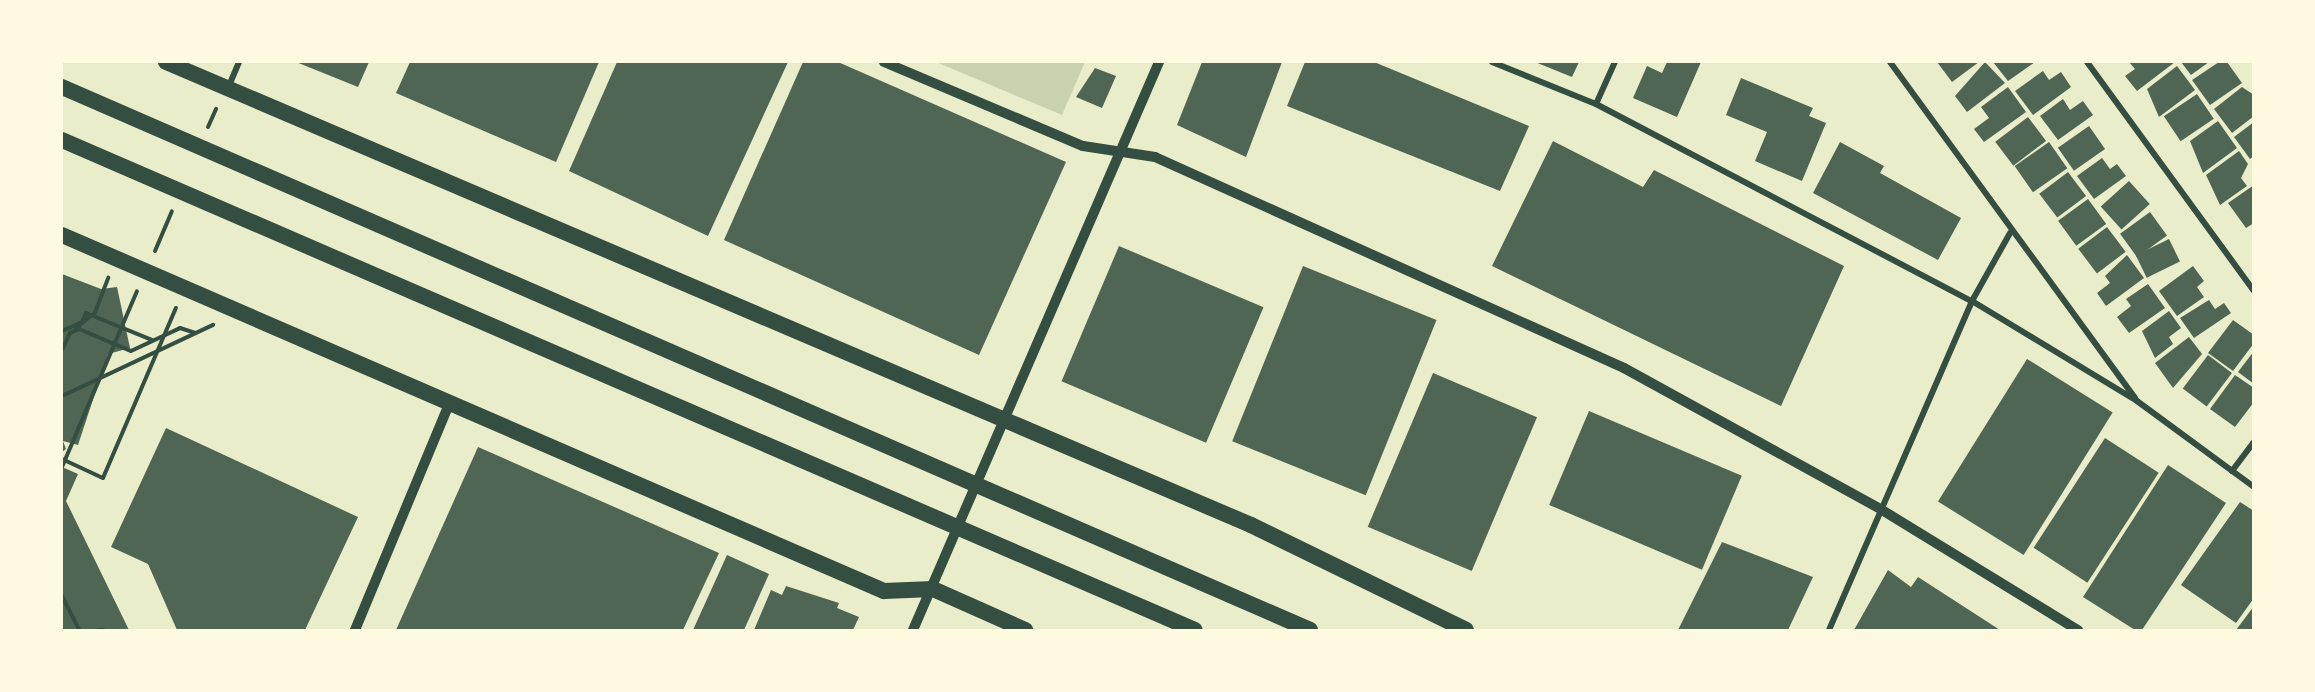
<!DOCTYPE html>
<style>
body{margin:0}
#map{position:relative;width:2315px;height:692px;overflow:hidden;background:#e9edc9;font-family:Manrope,sans-serif}
div>[style]{position:absolute}
.green>*{inset:0;background:#cad2ad}
.building>*{inset:0;background:#4f6655;transform-origin:0 0}
.path>*{height:4px;margin:-2px;padding:0 2px;transform-origin:2px;border-radius:2px;background:#344e41}
.minor>*{height:6px;margin:-3px;padding:0 3px;transform-origin:3px;border-radius:3px;background:#344e41}
.tertiary>*{height:10px;margin:-5px;padding:0 5px;transform-origin:5px;border-radius:5px;background:#344e41}
.trunk>*{height:16px;margin:-8px;padding:0 8px;transform-origin:8px;border-radius:8px;background:#344e41}
span{translate:-50% -50%;white-space:nowrap;text-align:center;line-height:1.15;-webkit-text-stroke:5px #fefae0;paint-order:stroke}
.frame{position:absolute;inset:0;border:63px solid #fefae0;pointer-events:none}
</style>
<div id="map">
<div class="green">
<i style="clip-path:polygon(936px 62px,1085px 62px,1062px 115px)"></i>
</div>
<div class="building">
<i style="clip-path:polygon(296px 62px,369px 62px,358px 87px)"></i>
<i style="clip-path:polygon(410px 62px,599px 62px,556px 162px,396px 93px)"></i>
<i style="clip-path:polygon(617px 62px,788px 62px,708px 236px,569px 171px)"></i>
<i style="clip-path:polygon(803px 62px,838px 62px,1066px 162px,979px 355px,724px 240px)"></i>
<i style="clip-path:polygon(1202px 62px,1282px 62px,1246px 157px,1177px 125px)"></i>
<i style="clip-path:polygon(1305px 62px,1374px 62px,1529px 126px,1500px 191px,1287px 106px)"></i>
<i style="clip-path:polygon(1535px 62px,1579px 62px,1572px 77px)"></i>
<i style="clip-path:polygon(1667px 62px,1701px 62px,1677px 117px,1633px 98px,1647px 66px,1662px 73px)"></i>
<i style="clip-path:polygon(1937px 62px,1979px 62px,1952px 82px)"></i>
<i style="clip-path:polygon(1985px 62px,2005px 83px,1967px 112px,1955px 96px)"></i>
<i style="clip-path:polygon(1993px 62px,2035px 62px,2008px 81px)"></i>
<i style="clip-path:polygon(2129px 62px,2175px 62px,2137px 91px,2125px 76px,2135px 69px)"></i>
<i style="clip-path:polygon(2181px 62px,2209px 62px,2191px 75px)"></i>
<i style="clip-path:polygon(2219px 62px,2227px 62px,2242px 83px,2210px 105px,2192px 80px)"></i>
<i style="clip-path:polygon(2177px 66px,2195px 90px,2159px 117px,2147px 89px)"></i>
<i style="clip-path:polygon(1095px 68px,1116px 76px,1102px 108px,1076px 97px)"></i>
<i style="clip-path:polygon(2043px 71px,2049px 80px,2061px 72px,2071px 87px,2033px 115px,2015px 91px)"></i>
<i style="clip-path:polygon(1741px 78px,1813px 108px,1809px 116px,1826px 123px,1802px 181px,1755px 161px,1767px 132px,1726px 115px)"></i>
<i style="clip-path:polygon(2008px 87px,2026px 112px,1984px 142px,1974px 129px,1989px 118px,1981px 107px)"></i>
<i style="clip-path:polygon(2242px 87px,2254px 95px,2254px 116px,2232px 133px,2214px 109px)"></i>
<i style="left:2197px;top:94px;width:30px;height:40px;rotate:56deg"></i>
<i style="clip-path:polygon(2063px 99px,2070px 110px,2083px 101px,2093px 115px,2058px 140px,2040px 116px)"></i>
<i style="left:2028px;top:117px;width:30px;height:41px;rotate:53deg"></i>
<i style="clip-path:polygon(2218px 121px,2237px 148px,2203px 173px,2190px 141px)"></i>
<i style="clip-path:polygon(2254px 122px,2254px 156px,2250px 159px,2234px 137px)"></i>
<i style="left:2089px;top:126px;width:28px;height:38px;rotate:55deg"></i>
<i style="clip-path:polygon(1553px 141px,1643px 187px,1654px 170px,1844px 266px,1781px 406px,1492px 266px)"></i>
<i style="clip-path:polygon(1840px 142px,1884px 166px,1880px 173px,1961px 218px,1938px 260px,1813px 193px)"></i>
<i style="left:2049px;top:142px;width:32px;height:42px;rotate:55deg"></i>
<i style="clip-path:polygon(2239px 151px,2248px 164px,2241px 178px,2247px 186px,2220px 205px,2206px 175px)"></i>
<i style="clip-path:polygon(2102px 158px,2110px 169px,2117px 164px,2126px 176px,2094px 199px,2077px 176px)"></i>
<i style="left:2068px;top:172px;width:30px;height:36px;rotate:53deg"></i>
<i style="left:2129px;top:181px;width:31px;height:38px;rotate:48deg"></i>
<i style="clip-path:polygon(2254px 185px,2254px 223px,2246px 228px,2228px 203px)"></i>
<i style="left:2088px;top:199px;width:31px;height:37px;rotate:54deg"></i>
<i style="left:2150px;top:212px;width:29px;height:37px;rotate:54deg"></i>
<i style="left:2107px;top:227px;width:31px;height:36px;rotate:53deg"></i>
<i style="left:2169px;top:239px;width:25px;height:37px;rotate:64deg"></i>
<i style="left:1119px;top:246px;width:157px;height:147px;rotate:23deg"></i>
<i style="clip-path:polygon(2127px 255px,2144px 278px,2106px 306px,2097px 293px,2110px 283px,2105px 276px)"></i>
<i style="left:1303px;top:266px;width:144px;height:189px;rotate:22deg"></i>
<i style="clip-path:polygon(2193px 266px,2204px 281px,2197px 287px,2204px 297px,2177px 316px,2159px 291px)"></i>
<i style="clip-path:polygon(62px 274px,101px 289px,117px 287px,130px 348px,108px 354px,78px 445px,63px 441px,66px 449px,62px 452px)"></i>
<i style="clip-path:polygon(2148px 284px,2165px 308px,2129px 333px,2117px 317px,2131px 306px,2126px 299px)"></i>
<i style="clip-path:polygon(2209px 300px,2215px 309px,2224px 303px,2231px 313px,2194px 338px,2180px 318px)"></i>
<i style="clip-path:polygon(2169px 311px,2181px 328px,2169px 337px,2173px 344px,2155px 358px,2142px 331px)"></i>
<i style="clip-path:polygon(2233px 320px,2254px 335px,2254px 343px,2233px 371px,2208px 353px)"></i>
<i style="clip-path:polygon(2189px 337px,2202px 354px,2173px 388px,2155px 363px)"></i>
<i style="clip-path:polygon(2254px 351px,2254px 384px,2238px 372px)"></i>
<i style="left:2208px;top:355px;width:30px;height:42px;rotate:37deg"></i>
<i style="left:2027px;top:359px;width:101px;height:168px;rotate:32deg"></i>
<i style="left:1433px;top:373px;width:113px;height:167px;rotate:23deg"></i>
<i style="clip-path:polygon(2235px 375px,2254px 388px,2254px 402px,2235px 427px,2210px 409px)"></i>
<i style="left:1589px;top:411px;width:166px;height:102px;rotate:23deg"></i>
<i style="clip-path:polygon(166px 428px,358px 517px,305px 630px,177px 630px,148px 564px,111px 547px)"></i>
<i style="left:2105px;top:438px;width:64px;height:131px;rotate:33deg"></i>
<i style="clip-path:polygon(478px 447px,719px 553px,683px 630px,396px 630px)"></i>
<i style="clip-path:polygon(2168px 465px,2226px 503px,2142px 630px,2135px 630px,2083px 597px)"></i>
<i style="clip-path:polygon(62px 467px,78px 474px,66px 501px,129px 630px,62px 630px)"></i>
<i style="clip-path:polygon(2240px 502px,2254px 511px,2254px 598px,2236px 623px,2181px 585px)"></i>
<i style="clip-path:polygon(1722px 542px,1813px 577px,1788px 630px,1678px 630px)"></i>
<i style="clip-path:polygon(727px 555px,769px 574px,744px 630px,693px 630px)"></i>
<i style="clip-path:polygon(1888px 570px,1911px 587px,1918px 577px,2000px 630px,1854px 630px)"></i>
<i style="clip-path:polygon(786px 586px,839px 603px,837px 608px,859px 617px,853px 630px,754px 630px,771px 590px,782px 595px)"></i>
<i style="clip-path:polygon(2254px 606px,2254px 630px,2236px 630px)"></i>
</div>
<div class="path">
<i style="left:208px;top:127px;width:20px;rotate:-66deg"></i>
<i style="left:155px;top:251px;width:43px;rotate:-67deg"></i>
<i style="left:94px;top:315px;width:40px;rotate:-69deg"></i>
<i style="left:76px;top:328px;width:21px;rotate:-39deg"></i>
<i style="left:62px;top:331px;width:22px;rotate:-24deg"></i>
<i style="left:82px;top:322px;width:10px;rotate:-66deg"></i>
<i style="left:86px;top:313px;width:71px;rotate:22.2deg"></i>
<i style="left:62px;top:350px;width:19px;rotate:-65deg"></i>
<i style="left:70px;top:333px;width:10px;rotate:-24deg"></i>
<i style="left:79px;top:329px;width:56px;rotate:22.9deg"></i>
<i style="left:131px;top:351px;width:54px;rotate:-25.1deg"></i>
<i style="left:180px;top:328px;width:16px;rotate:18deg"></i>
<i style="left:62px;top:396px;width:167px;rotate:-25.2deg"></i>
<i style="left:62px;top:459px;width:45px;rotate:24.9deg"></i>
<i style="left:103px;top:478px;width:185px;rotate:-66.8deg"></i>
<i style="left:62px;top:467px;width:191px;rotate:-66.9deg"></i>
<i style="left:62px;top:596px;width:38px;rotate:63deg"></i>
<i style="left:98px;top:630px;width:5px"></i>
</div>
<div class="minor">
<i style="left:1492px;top:62px;width:112px;rotate:22deg"></i>
<i style="left:1596px;top:104px;width:424px;rotate:27.7deg"></i>
<i style="left:1972px;top:301px;width:193px;rotate:31.2deg"></i>
<i style="left:2137px;top:401px;width:145px;rotate:36.3deg"></i>
<i style="left:1890px;top:62px;width:416px;rotate:53.9deg"></i>
<i style="left:2087px;top:62px;width:283px;rotate:53.9deg"></i>
<i style="left:228px;top:88px;width:28px;rotate:-67deg"></i>
<i style="left:1596px;top:104px;width:46px;rotate:-65.7deg"></i>
<i style="left:2232px;top:471px;width:36px;rotate:-53deg"></i>
<i style="left:1829px;top:630px;width:359px;rotate:-66.5deg"></i>
<i style="left:1972px;top:301px;width:78px;rotate:-60.8deg"></i>
</div>
<div class="tertiary">
<i style="left:884px;top:62px;width:216px;rotate:22.9deg"></i>
<i style="left:1083px;top:146px;width:73px;rotate:8.7deg"></i>
<i style="left:1155px;top:157px;width:514px;rotate:24.22deg"></i>
<i style="left:1624px;top:368px;width:294px;rotate:28.8deg"></i>
<i style="left:1882px;top:510px;width:230px;rotate:31.5deg"></i>
<i style="left:355px;top:630px;width:247px;rotate:-67.4deg"></i>
<i style="left:913px;top:630px;width:619px;rotate:-66.58deg"></i>
</div>
<div class="trunk">
<i style="left:166px;top:62px;width:1180px;rotate:23.11deg"></i>
<i style="left:1251px;top:525px;width:239px;rotate:26deg"></i>
<i style="left:62px;top:87px;width:1361px;rotate:23.51deg"></i>
<i style="left:62px;top:140px;width:1234px;rotate:23.39deg"></i>
<i style="left:62px;top:235px;width:896px;rotate:23.42deg"></i>
<i style="left:884px;top:591px;width:49px;rotate:-2.3deg"></i>
<i style="left:933px;top:589px;width:101px;rotate:24deg"></i>
</div>
<div class="frame"></div>
</div>
